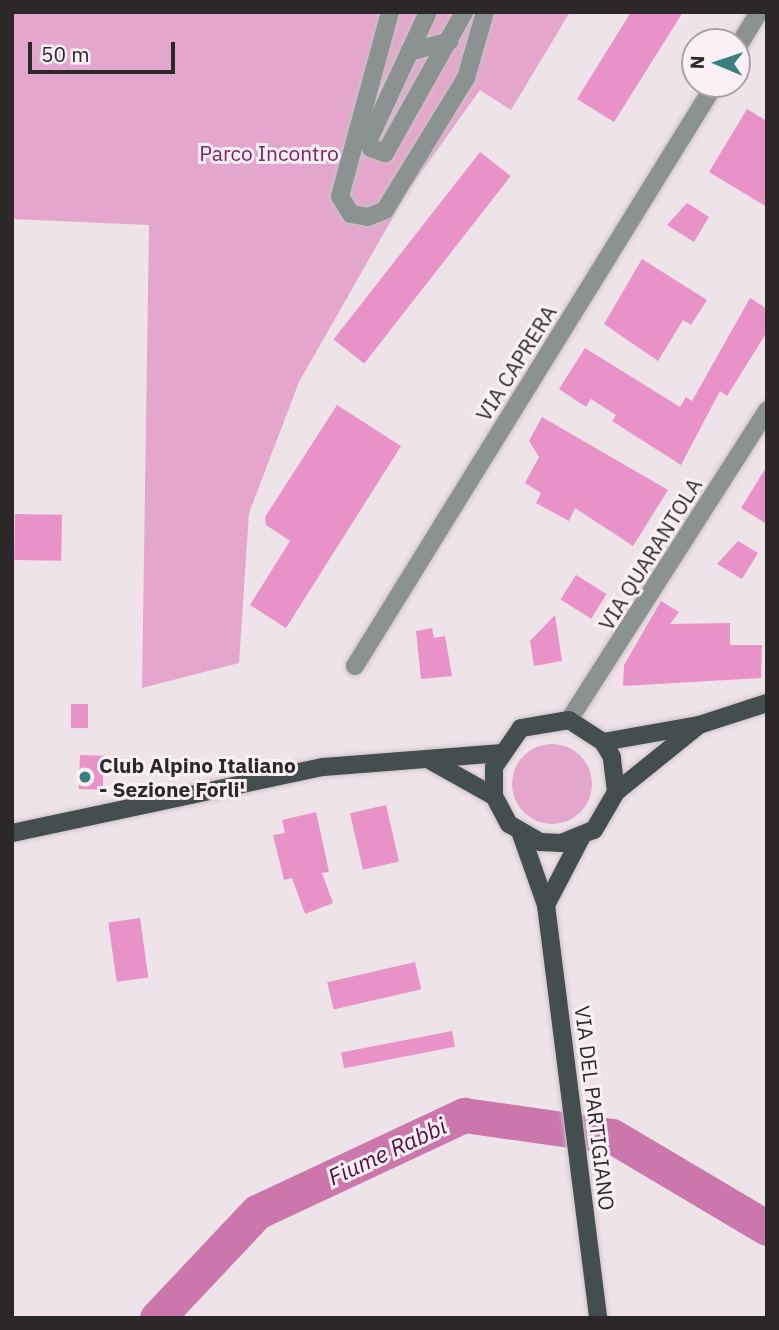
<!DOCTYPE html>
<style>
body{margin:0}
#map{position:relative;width:779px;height:1330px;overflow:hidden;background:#eee3e9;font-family:"IBM Plex Sans",sans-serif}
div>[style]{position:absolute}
.green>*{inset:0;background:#e4a6cc}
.round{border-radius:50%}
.river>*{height:35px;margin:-17.5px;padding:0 17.5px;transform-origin:17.5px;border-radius:17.5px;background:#cb77ac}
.building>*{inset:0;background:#e992c8;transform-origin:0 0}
.roads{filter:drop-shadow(0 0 2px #cbc1c7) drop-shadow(0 0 2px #cbc1c7)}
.minor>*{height:18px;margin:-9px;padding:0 9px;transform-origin:9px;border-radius:9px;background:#8c9292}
.major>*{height:18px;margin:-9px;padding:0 9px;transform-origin:9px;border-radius:9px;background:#444e4e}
.dots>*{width:19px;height:19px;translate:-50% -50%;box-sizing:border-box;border:4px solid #fcf0f7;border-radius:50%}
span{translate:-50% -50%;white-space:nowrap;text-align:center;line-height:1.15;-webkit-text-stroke:6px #fcf0f7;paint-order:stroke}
.park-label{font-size:21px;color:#842067}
.street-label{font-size:21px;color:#2c282a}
.poi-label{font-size:21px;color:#2c282a;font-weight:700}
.left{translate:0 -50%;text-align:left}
.water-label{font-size:23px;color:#580b43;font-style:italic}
.frame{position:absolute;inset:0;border:14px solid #2c282a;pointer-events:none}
.north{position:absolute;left:681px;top:28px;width:70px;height:70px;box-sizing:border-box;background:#fcf0f7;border:2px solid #a9a0a5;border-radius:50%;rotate:272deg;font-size:19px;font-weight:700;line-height:28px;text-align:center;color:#2c282a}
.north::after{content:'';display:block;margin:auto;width:24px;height:32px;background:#378082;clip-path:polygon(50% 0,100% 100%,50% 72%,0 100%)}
.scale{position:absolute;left:28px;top:42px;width:147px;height:32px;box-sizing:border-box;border:4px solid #2c282a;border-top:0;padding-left:9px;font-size:21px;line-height:24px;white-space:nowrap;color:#2c282a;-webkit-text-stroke:5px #fcf0f7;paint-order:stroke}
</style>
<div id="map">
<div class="green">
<i style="clip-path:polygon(12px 12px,570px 12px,511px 110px,480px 90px,409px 189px,299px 382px,249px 513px,239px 663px,142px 688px,149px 225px,12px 219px)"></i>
<i class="round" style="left:512px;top:744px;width:80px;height:80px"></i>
</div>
<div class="river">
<i style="left:157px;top:1318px;width:146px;rotate:-46.7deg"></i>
<i style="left:257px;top:1212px;width:229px;rotate:-25.1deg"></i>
<i style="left:464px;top:1115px;width:149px;rotate:8.1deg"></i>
<i style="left:612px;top:1136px;width:180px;rotate:30.7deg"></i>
</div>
<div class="building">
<i style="clip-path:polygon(631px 12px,683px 12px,614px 122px,577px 99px)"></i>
<i style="clip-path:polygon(747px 109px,767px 121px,767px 207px,709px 172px)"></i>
<i style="left:480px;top:152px;width:39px;height:238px;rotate:38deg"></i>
<i style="clip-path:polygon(687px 203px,709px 217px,694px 242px,667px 225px)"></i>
<i style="clip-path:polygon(642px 259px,707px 300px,691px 325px,683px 320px,658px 361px,604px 324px)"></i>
<i style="clip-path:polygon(750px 298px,767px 309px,767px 332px,727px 396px,720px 391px,681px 465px,612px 421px,616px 415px,591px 399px,586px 407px,559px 389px,585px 348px,680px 407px,686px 397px,692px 401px)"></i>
<i style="clip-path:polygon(337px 405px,401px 446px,286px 628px,250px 605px,290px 541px,266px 525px,265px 517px)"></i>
<i style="clip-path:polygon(542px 417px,668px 490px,633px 546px,575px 508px,569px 521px,536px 503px,541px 493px,525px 483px,539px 457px,529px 441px)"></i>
<i style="clip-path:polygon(767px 466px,767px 524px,741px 508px)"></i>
<i style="left:15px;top:514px;width:47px;height:46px;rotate:1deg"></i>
<i style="clip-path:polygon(738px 541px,758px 553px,742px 579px,717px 564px)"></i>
<i style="left:576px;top:575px;width:36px;height:29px;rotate:32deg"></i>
<i style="clip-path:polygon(661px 601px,679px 612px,670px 624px,730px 623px,730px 645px,762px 645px,761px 678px,623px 686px,624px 665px)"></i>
<i style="clip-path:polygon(555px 615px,562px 661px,534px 666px,530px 641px)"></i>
<i style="clip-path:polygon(432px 628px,434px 638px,445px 636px,452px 676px,421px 679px,416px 631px)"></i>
<i style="left:71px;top:704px;width:17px;height:24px"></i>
<i style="left:80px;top:755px;width:24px;height:34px;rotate:2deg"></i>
<i style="left:386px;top:805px;width:58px;height:37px;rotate:77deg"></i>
<i style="clip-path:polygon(316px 812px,329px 872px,322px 873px,333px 903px,305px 914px,292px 878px,284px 880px,273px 835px,285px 833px,282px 820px)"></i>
<i style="left:140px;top:918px;width:60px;height:32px;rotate:82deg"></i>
<i style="left:415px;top:962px;width:28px;height:90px;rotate:77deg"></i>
<i style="left:452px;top:1031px;width:16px;height:113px;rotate:79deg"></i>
</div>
<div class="roads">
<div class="minor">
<i style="left:390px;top:12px;width:191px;rotate:105.2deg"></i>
<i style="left:340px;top:196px;width:21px;rotate:59deg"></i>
<i style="left:351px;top:214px;width:17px;rotate:10deg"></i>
<i style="left:368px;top:217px;width:18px;rotate:-22deg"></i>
<i style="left:385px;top:210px;width:155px;rotate:-58.5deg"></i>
<i style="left:466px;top:78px;width:69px;rotate:-73.9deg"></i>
<i style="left:428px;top:12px;width:140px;rotate:114.9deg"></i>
<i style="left:369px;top:139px;width:9px;rotate:77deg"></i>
<i style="left:371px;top:148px;width:15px;rotate:20deg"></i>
<i style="left:385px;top:153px;width:162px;rotate:-60.7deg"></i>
<i style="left:737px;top:48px;width:42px;rotate:-58.6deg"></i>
<i style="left:409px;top:52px;width:42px;rotate:-15deg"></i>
<i style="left:355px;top:666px;width:684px;rotate:-58.26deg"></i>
<i style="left:569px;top:720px;width:368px;rotate:-57.4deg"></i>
</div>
<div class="major">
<i style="left:603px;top:742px;width:97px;rotate:-10deg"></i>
<i style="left:699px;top:725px;width:71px;rotate:-17.9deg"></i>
<i style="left:431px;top:761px;width:72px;rotate:29.1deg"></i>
<i style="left:616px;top:792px;width:35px;rotate:-97deg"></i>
<i style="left:612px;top:757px;width:17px;rotate:-121deg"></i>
<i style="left:603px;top:742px;width:40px;rotate:-147.1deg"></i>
<i style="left:569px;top:720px;width:49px;rotate:170.5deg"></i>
<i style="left:521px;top:728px;width:47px;rotate:124.7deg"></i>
<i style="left:494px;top:767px;width:29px;rotate:90deg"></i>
<i style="left:494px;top:796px;width:32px;rotate:62deg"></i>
<i style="left:509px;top:824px;width:36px;rotate:30deg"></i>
<i style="left:540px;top:842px;width:21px;rotate:3deg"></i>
<i style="left:561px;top:843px;width:35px;rotate:-22deg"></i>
<i style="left:594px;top:830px;width:44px;rotate:-59.9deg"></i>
<i style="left:616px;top:792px;width:107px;rotate:-38.9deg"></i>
<i style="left:12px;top:833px;width:318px;rotate:-12deg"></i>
<i style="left:323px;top:767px;width:177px;rotate:-4.5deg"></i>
<i style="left:521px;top:834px;width:75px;rotate:70.6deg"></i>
<i style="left:546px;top:905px;width:416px;rotate:82.8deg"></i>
<i style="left:546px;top:905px;width:76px;rotate:-62.4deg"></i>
</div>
</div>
<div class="dots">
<i style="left:85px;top:777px;background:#378082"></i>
</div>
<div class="park-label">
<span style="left:269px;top:153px">Parco Incontro</span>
</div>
<div class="street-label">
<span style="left:516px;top:363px;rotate:-58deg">VIA CAPRERA</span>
<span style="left:650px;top:554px;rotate:-58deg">VIA QUARANTOLA</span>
<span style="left:595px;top:1108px;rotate:83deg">VIA DEL PARTIGIANO</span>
</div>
<div class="poi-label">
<span class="left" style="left:99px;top:777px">Club Alpino Italiano<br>- Sezione Forli'</span>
</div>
<div class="water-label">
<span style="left:387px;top:1151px;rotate:-25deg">Fiume Rabbi</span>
</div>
<div class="frame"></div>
<div class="north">N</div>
<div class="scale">50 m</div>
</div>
